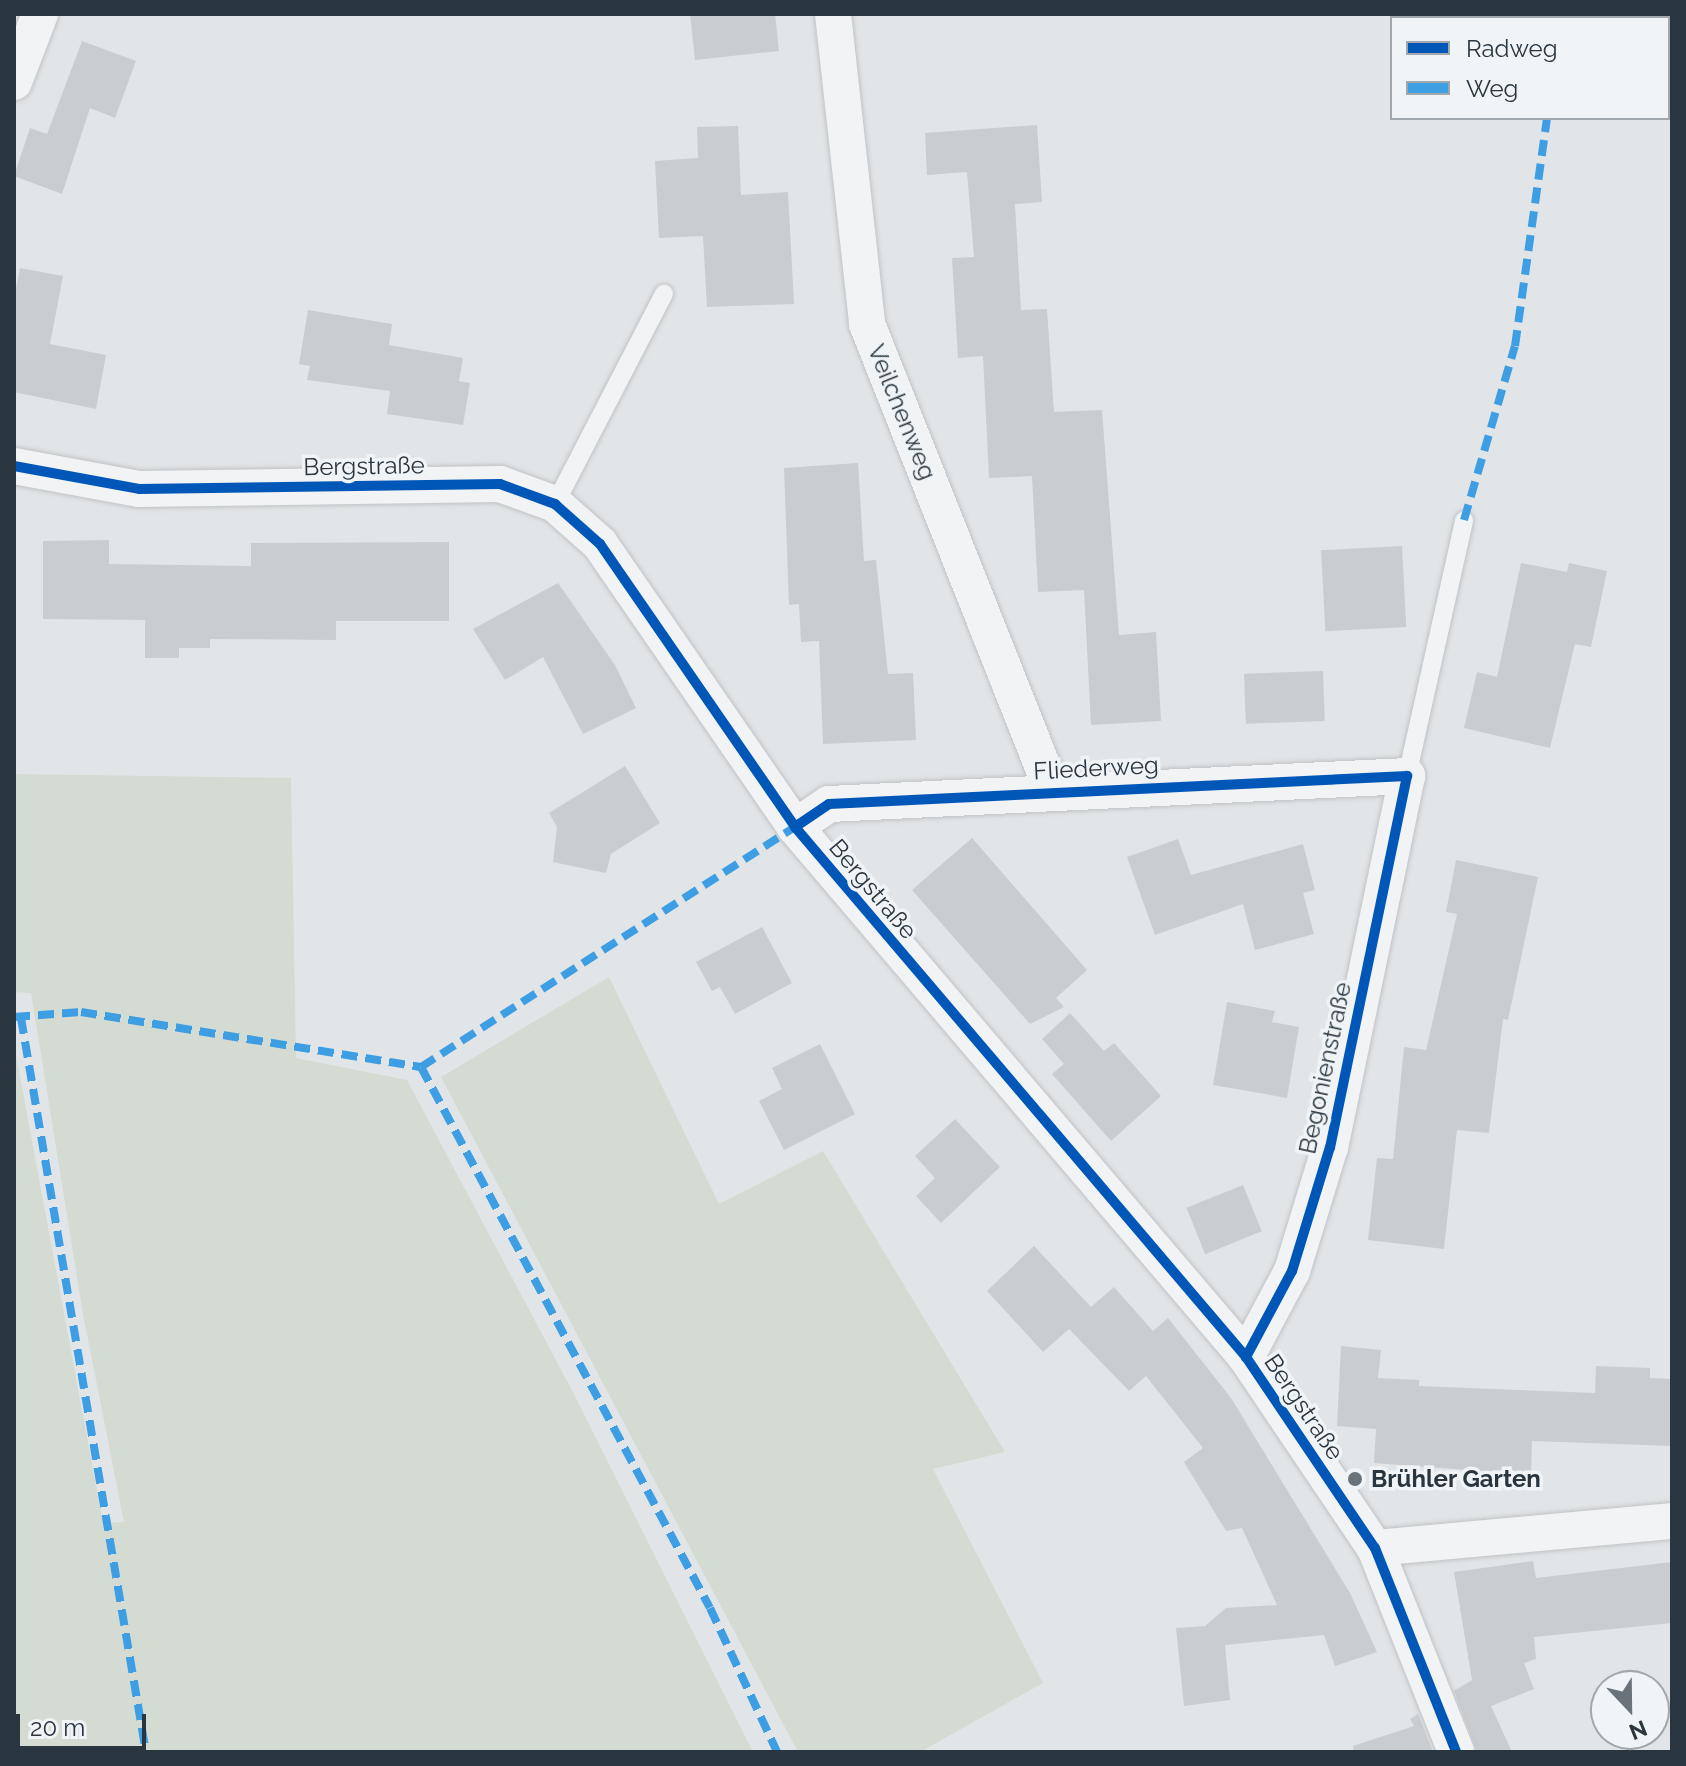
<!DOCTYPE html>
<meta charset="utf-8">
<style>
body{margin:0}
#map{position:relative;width:1686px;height:1766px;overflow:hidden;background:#e2e5e7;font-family:Raleway,sans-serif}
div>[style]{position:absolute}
.green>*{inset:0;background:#d4dbd2}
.building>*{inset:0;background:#cacdcf;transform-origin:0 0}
.roads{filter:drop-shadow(0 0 2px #c0c3c5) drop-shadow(0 0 2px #c0c3c5)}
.lane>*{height:18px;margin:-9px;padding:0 9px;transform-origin:9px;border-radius:9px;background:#f1f3f4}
.street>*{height:36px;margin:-18px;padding:0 18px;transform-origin:18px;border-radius:18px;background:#f1f3f4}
.quiet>*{height:8px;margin-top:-4px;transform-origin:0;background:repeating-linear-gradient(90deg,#3d9ee3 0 16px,transparent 0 24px)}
.cycleway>*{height:10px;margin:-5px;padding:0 5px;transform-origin:5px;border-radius:5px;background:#0057b8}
.dots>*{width:22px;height:22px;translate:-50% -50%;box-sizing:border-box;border:4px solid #f0f4f6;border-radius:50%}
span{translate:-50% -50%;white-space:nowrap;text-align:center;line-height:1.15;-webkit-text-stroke:7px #f0f4f6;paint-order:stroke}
.street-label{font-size:24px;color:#293640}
.poi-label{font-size:24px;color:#293640;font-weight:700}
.left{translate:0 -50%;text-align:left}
.frame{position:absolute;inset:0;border:16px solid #293640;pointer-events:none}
.legend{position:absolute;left:1390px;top:16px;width:280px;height:104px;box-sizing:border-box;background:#f0f4f6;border:2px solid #a0a8ad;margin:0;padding:10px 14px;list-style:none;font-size:24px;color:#293640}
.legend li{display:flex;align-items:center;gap:16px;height:40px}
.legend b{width:40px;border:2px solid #a0a8ad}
.north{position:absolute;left:1590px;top:1670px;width:80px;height:80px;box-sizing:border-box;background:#f0f4f6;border:2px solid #a0a8ad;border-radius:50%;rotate:158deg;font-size:22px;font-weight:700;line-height:32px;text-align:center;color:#293640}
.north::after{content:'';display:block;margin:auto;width:28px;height:36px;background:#6a737a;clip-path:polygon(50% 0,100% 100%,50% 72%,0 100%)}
.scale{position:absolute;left:16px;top:1714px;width:130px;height:36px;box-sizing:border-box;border:4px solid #293640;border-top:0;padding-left:10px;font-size:24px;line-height:28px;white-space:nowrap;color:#293640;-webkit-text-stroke:6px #f0f4f6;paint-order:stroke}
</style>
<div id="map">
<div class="green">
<i style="clip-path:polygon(14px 774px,291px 778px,296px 1058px,407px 1080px,575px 1396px,753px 1752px,14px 1752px,14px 1044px,103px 1523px,124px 1522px,83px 1314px,31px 993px,14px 992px)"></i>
<i style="clip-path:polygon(609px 977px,719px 1204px,823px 1151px,1005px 1452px,933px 1469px,1043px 1683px,920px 1752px,798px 1752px,441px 1077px)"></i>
</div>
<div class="building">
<i style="clip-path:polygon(690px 14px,775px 14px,779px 51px,695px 60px)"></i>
<i style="clip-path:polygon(82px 41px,136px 61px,115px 118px,90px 108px,62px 194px,14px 176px,30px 128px,47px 134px)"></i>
<i style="clip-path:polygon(1037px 125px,1042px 202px,1015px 204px,1021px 310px,1047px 309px,1054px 412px,1102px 410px,1119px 635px,1156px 632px,1161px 721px,1091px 725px,1084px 590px,1038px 592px,1032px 476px,989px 478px,983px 356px,958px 358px,952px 258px,974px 257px,967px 172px,927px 175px,925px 133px)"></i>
<i style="clip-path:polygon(738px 126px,741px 195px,788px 192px,794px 304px,707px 307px,703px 236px,659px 238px,655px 161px,698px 158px,697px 127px)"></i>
<i style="clip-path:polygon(20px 268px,63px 276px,50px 344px,106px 355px,96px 409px,14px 392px,14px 299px)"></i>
<i style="clip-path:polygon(308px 310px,392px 324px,389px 345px,463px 358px,459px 381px,470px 383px,463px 425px,387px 414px,390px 391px,307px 380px,310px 366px,299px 364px)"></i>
<i style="clip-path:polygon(858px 463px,864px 561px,876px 560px,888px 674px,913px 673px,916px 740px,823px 744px,819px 641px,801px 642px,799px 604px,789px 605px,784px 468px)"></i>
<i style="clip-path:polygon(109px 540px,109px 564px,251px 566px,251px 543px,449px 542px,449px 621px,336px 621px,336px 640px,210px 639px,210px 648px,179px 648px,179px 658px,145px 658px,145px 620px,43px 619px,43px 541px)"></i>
<i style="left:1402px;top:546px;width:81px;height:81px;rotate:87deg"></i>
<i style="clip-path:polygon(1521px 563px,1567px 572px,1569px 563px,1607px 571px,1591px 647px,1575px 644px,1550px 748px,1464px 728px,1477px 672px,1497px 677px)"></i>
<i style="clip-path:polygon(558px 583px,615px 665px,636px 708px,583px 734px,543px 657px,505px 680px,473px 629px)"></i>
<i style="left:1323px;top:671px;width:50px;height:79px;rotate:88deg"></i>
<i style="clip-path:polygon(625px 766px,660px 823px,611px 854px,606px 873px,553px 862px,557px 827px,549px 813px)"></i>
<i style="clip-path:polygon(972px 838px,1087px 970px,1056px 998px,1064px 1007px,1030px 1024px,912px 890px)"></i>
<i style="clip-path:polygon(1178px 839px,1191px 875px,1303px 844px,1315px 890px,1303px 893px,1314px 934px,1255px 950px,1243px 904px,1155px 935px,1127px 857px)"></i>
<i style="clip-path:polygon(1456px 860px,1538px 877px,1508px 1020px,1503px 1019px,1489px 1133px,1457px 1130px,1444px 1249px,1368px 1240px,1377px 1158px,1393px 1159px,1404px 1047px,1426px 1050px,1457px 914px,1446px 912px)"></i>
<i style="clip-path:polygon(762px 927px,792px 983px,735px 1014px,720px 987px,712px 991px,696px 962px)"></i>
<i style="clip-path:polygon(1227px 1002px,1275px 1011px,1272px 1022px,1299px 1027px,1287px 1098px,1213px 1085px)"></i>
<i style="clip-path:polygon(1070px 1013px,1104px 1051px,1114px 1043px,1161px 1096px,1111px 1141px,1052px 1074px,1064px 1064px,1042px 1039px)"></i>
<i style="clip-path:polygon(820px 1044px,855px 1114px,784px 1150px,759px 1101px,782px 1089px,772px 1068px)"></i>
<i style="clip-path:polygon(955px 1119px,1000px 1167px,941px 1223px,916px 1196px,935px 1178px,915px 1156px)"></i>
<i style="left:1243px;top:1185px;width:50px;height:61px;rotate:68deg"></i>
<i style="clip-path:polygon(1034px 1246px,1091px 1307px,1114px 1287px,1153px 1331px,1168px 1318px,1231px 1398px,1350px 1593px,1377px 1652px,1335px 1666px,1324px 1635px,1225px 1645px,1230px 1700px,1184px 1706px,1176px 1628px,1205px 1626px,1226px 1608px,1277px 1605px,1242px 1528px,1226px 1531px,1184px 1462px,1203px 1448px,1146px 1376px,1129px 1391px,1069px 1329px,1043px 1352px,987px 1291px)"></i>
<i style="clip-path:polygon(1341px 1346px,1381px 1350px,1378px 1378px,1419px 1380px,1419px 1386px,1595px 1393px,1596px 1366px,1650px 1368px,1650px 1378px,1672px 1379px,1672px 1446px,1532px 1441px,1531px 1475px,1374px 1463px,1376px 1429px,1337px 1426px)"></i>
<i style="clip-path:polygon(1533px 1561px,1536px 1578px,1672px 1562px,1672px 1623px,1534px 1637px,1536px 1659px,1524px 1663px,1534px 1689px,1491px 1706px,1512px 1752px,1477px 1752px,1454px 1691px,1472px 1680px,1454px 1572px)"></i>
<i style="clip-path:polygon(1418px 1714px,1433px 1752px,1354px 1752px,1353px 1746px,1414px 1726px,1410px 1719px)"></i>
</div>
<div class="roads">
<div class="lane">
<i style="left:555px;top:504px;width:237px;rotate:-62.6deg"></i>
<i style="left:1407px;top:776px;width:262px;rotate:-77.4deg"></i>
</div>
<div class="street">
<i style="left:833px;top:14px;width:312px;rotate:83.7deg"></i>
<i style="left:867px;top:324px;width:501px;rotate:68.35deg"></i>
<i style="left:14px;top:82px;width:73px;rotate:-69.1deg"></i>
<i style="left:14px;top:466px;width:127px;rotate:10.4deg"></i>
<i style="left:139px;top:489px;width:361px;rotate:-0.8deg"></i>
<i style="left:500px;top:484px;width:59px;rotate:20deg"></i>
<i style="left:555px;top:504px;width:60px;rotate:41.6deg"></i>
<i style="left:600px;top:544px;width:344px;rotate:55.4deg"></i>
<i style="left:795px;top:827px;width:696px;rotate:49.6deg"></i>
<i style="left:1246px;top:1357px;width:230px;rotate:56deg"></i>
<i style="left:1375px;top:1548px;width:219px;rotate:68.3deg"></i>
<i style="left:795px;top:827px;width:41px;rotate:-34.1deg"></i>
<i style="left:829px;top:804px;width:579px;rotate:-2.77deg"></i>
<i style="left:1407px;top:776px;width:379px;rotate:101.7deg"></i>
<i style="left:1330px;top:1147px;width:130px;rotate:107deg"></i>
<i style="left:1292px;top:1271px;width:98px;rotate:118.1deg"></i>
<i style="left:1375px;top:1548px;width:298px;rotate:-5.2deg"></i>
</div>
</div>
<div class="quiet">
<i style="left:1544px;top:14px;width:4px;rotate:90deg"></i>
<i style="left:1464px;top:520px;width:181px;rotate:-73.7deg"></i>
<i style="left:1515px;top:346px;width:230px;rotate:-82deg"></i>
<i style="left:14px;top:1017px;width:67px;rotate:-4.3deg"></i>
<i style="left:81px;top:1012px;width:344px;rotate:9.2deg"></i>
<i style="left:421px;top:1067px;width:613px;rotate:61.89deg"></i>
<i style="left:710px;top:1608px;width:159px;rotate:65deg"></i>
<i style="left:21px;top:1018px;width:745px;rotate:80.34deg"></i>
<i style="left:421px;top:1067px;width:444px;rotate:-32.7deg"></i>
</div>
<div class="cycleway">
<i style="left:14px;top:466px;width:127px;rotate:10.4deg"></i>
<i style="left:139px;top:489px;width:361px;rotate:-0.8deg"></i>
<i style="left:500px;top:484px;width:59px;rotate:20deg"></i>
<i style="left:555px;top:504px;width:60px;rotate:41.6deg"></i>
<i style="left:600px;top:544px;width:344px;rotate:55.4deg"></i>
<i style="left:795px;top:827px;width:696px;rotate:49.6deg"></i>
<i style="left:1246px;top:1357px;width:230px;rotate:56deg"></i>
<i style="left:1375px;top:1548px;width:219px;rotate:68.3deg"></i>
<i style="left:795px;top:827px;width:41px;rotate:-34.1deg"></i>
<i style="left:829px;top:804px;width:579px;rotate:-2.77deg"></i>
<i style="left:1407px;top:776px;width:379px;rotate:101.7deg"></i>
<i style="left:1330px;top:1147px;width:130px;rotate:107deg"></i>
<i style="left:1292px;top:1271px;width:98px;rotate:118.1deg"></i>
</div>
<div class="dots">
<i style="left:1355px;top:1479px;background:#6a737a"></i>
</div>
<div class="street-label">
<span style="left:902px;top:412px;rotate:68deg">Veilchenweg</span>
<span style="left:364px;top:466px;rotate:-1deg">Bergstraße</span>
<span style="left:1096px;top:768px;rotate:-3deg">Fliederweg</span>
<span style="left:873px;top:889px;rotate:50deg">Bergstraße</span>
<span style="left:1325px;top:1068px;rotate:-78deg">Begonienstraße</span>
<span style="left:1304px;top:1407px;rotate:56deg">Bergstraße</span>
</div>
<div class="poi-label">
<span class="left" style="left:1371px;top:1479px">Brühler Garten</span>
</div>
<div class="frame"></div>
<ul class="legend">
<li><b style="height:10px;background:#0057b8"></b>Radweg</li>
<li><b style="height:10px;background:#3d9ee3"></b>Weg</li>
</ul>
<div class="north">N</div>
<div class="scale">20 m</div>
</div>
